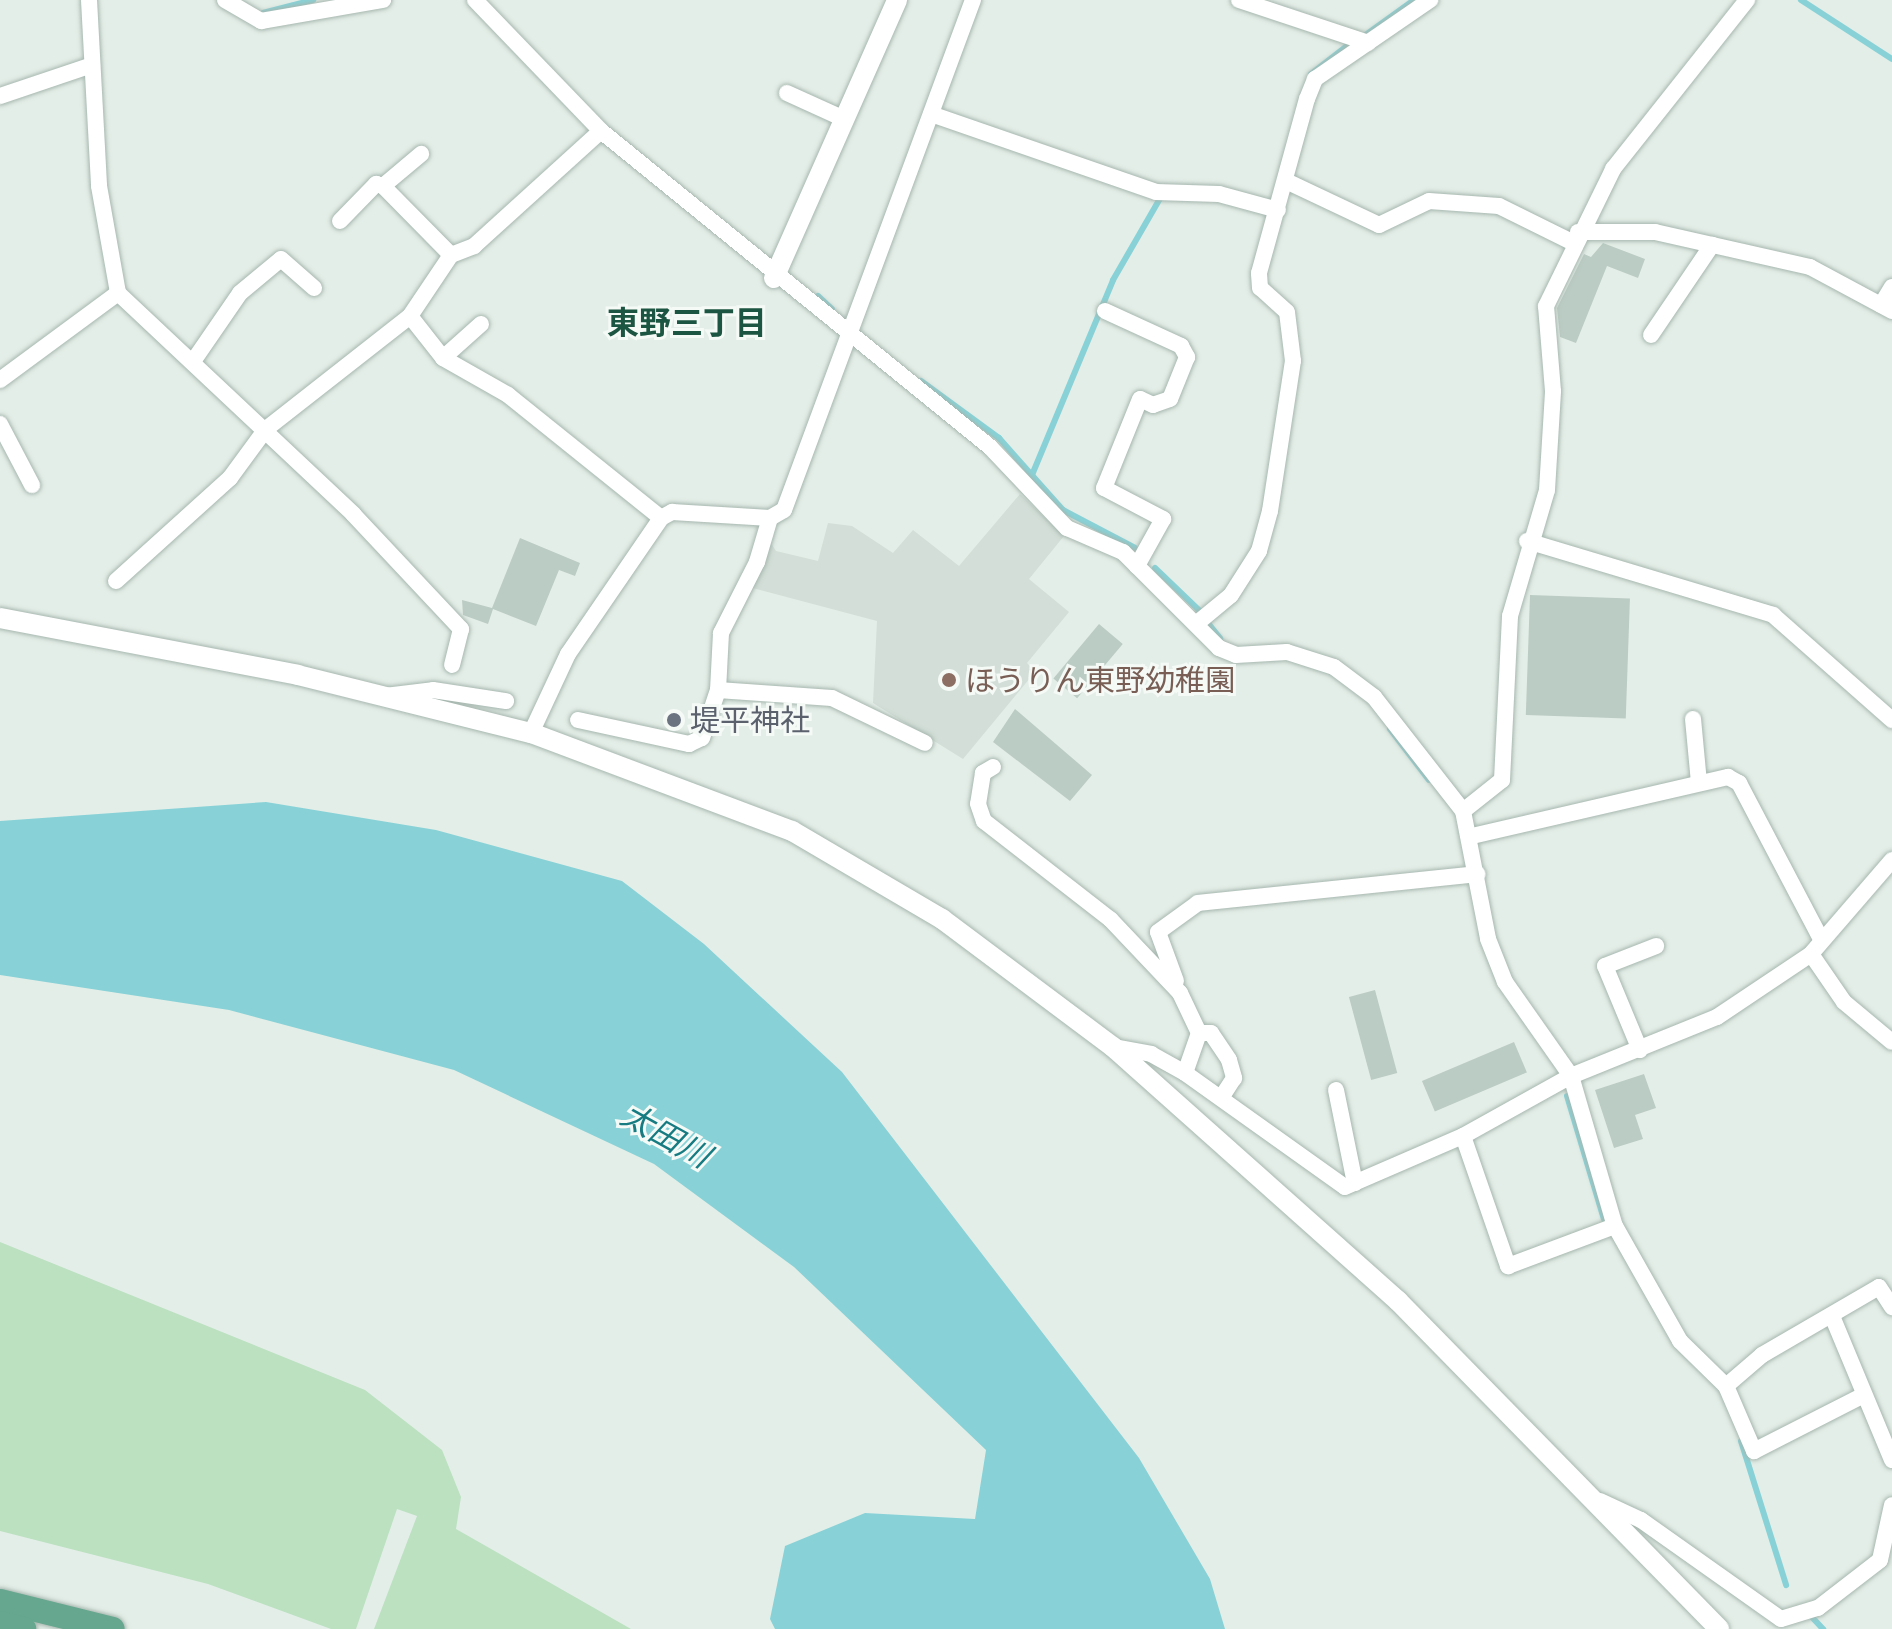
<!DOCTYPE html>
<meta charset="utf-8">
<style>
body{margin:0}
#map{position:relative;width:1892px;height:1629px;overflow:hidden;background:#e4eee8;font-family:"Titillium Web","Noto Sans JP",sans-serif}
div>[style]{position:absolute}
.built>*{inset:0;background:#d2ded7}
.green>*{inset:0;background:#bbe1c1}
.water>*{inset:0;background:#88d2d7}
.stream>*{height:6px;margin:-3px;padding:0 3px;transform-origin:3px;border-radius:3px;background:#88d2d7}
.building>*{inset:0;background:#bbccc4;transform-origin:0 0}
.roads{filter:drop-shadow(0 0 2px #a6b7af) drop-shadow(0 0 2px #a6b7af)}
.minor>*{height:16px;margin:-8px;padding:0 8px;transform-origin:8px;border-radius:8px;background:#fff}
.tertiary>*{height:20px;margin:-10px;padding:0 10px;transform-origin:10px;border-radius:10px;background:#fff}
.primary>*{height:24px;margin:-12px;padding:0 12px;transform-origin:12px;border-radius:12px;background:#65a78f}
.dots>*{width:22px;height:22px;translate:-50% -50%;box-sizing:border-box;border:4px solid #f5faf7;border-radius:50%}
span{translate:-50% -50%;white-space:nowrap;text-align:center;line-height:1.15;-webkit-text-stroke:6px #f5faf7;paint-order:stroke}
.education-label{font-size:30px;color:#785e54}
.left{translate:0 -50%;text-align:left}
.worship-label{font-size:30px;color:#5b616d}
.neighbourhood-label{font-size:32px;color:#1c5541;font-weight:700}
.water-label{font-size:32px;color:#177b82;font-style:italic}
</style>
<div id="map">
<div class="built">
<i style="clip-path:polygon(1020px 494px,1064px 536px,1029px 579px,1069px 612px,1027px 663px,1035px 672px,963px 759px,873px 703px,877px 621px,749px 587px,769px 540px,776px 551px,818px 561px,828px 523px,852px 526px,893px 553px,913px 530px,959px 566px)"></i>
</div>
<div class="green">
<i style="clip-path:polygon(0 1242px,365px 1390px,442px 1450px,461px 1497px,456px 1529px,631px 1629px,374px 1629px,417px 1516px,397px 1509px,356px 1629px,331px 1629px,208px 1584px,0 1531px)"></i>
</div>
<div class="water">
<i style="clip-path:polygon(266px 802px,436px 830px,622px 881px,704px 944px,842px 1072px,1139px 1458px,1210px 1579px,1225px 1629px,775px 1629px,770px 1619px,785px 1546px,865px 1513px,975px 1519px,986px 1450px,794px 1267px,654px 1164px,454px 1070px,229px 1010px,0 975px,0 821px)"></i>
</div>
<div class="stream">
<i style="left:1801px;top:0;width:108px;rotate:33deg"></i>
<i style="left:263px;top:13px;width:52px;rotate:-14.6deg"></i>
<i style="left:1367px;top:34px;width:58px;rotate:-35.9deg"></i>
<i style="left:1311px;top:74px;width:47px;rotate:-38.1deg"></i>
<i style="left:818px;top:296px;width:19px;rotate:43deg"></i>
<i style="left:921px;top:381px;width:97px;rotate:36.2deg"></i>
<i style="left:999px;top:438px;width:96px;rotate:48.4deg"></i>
<i style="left:1063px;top:510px;width:81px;rotate:27.8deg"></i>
<i style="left:1032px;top:475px;width:211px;rotate:-67.4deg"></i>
<i style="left:1113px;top:280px;width:96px;rotate:-60deg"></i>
<i style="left:1155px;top:568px;width:62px;rotate:43.7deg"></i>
<i style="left:1207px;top:622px;width:21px;rotate:51deg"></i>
<i style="left:1390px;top:729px;width:64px;rotate:52.6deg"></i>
<i style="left:1567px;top:1096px;width:128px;rotate:73.3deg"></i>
<i style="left:1741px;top:1441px;width:151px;rotate:72.6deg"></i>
<i style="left:1809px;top:1614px;width:21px;rotate:47deg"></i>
</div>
<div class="building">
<i style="clip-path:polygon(1603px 243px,1645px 259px,1638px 278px,1607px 266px,1576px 343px,1560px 337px,1557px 308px,1584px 254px,1591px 257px)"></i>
<i style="clip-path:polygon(520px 538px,580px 563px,575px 576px,559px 570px,536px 626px,493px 609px,488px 624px,463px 615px,462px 600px,492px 608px)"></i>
<i style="left:1530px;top:595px;width:100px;height:120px;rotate:2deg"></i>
<i style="left:1099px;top:624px;width:31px;height:71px;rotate:40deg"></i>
<i style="clip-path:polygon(1015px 709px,1092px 775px,1070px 801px,993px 742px)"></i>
<i style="left:1375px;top:990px;width:86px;height:27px;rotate:75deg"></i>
<i style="left:1514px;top:1042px;width:33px;height:100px;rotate:67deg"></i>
<i style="clip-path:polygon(1644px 1074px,1656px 1108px,1635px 1115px,1643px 1139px,1614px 1148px,1595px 1090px)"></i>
</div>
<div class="roads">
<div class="minor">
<i style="left:89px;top:0;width:186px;rotate:86.9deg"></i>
<i style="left:99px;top:186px;width:109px;rotate:79.9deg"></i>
<i style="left:118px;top:293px;width:323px;rotate:43.2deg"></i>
<i style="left:353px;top:514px;width:158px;rotate:46.8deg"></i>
<i style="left:461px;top:629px;width:37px;rotate:104deg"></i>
<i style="left:225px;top:0;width:42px;rotate:30.3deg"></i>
<i style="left:261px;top:21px;width:124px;rotate:-9.8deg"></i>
<i style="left:475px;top:0;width:182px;rotate:46.1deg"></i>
<i style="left:601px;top:131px;width:501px;rotate:39.09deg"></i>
<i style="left:990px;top:447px;width:112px;rotate:46.5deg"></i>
<i style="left:1067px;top:528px;width:61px;rotate:23.2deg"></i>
<i style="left:1123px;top:552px;width:136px;rotate:45deg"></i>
<i style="left:1219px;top:648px;width:18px;rotate:22deg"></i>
<i style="left:1236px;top:655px;width:51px;rotate:-3.4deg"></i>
<i style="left:1287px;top:652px;width:49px;rotate:17.7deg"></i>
<i style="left:1334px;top:667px;width:50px;rotate:36.9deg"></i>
<i style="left:1374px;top:697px;width:145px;rotate:52deg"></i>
<i style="left:1463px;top:811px;width:130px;rotate:78.9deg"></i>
<i style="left:1488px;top:939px;width:46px;rotate:68.4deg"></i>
<i style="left:1505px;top:982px;width:115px;rotate:54.9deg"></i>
<i style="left:1571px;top:1076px;width:156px;rotate:73.7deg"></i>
<i style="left:1615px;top:1226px;width:132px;rotate:60.5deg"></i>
<i style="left:1680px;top:1341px;width:64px;rotate:44.4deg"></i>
<i style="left:1726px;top:1386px;width:71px;rotate:66.7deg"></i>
<i style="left:1754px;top:1451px;width:123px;rotate:-27deg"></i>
<i style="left:1239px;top:0;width:136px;rotate:18.4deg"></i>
<i style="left:787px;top:93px;width:60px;rotate:24.4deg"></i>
<i style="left:0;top:96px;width:97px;rotate:-18.6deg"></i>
<i style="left:931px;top:114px;width:238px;rotate:19.1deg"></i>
<i style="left:1156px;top:192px;width:63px;rotate:1.8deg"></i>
<i style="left:1219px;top:194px;width:61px;rotate:15.2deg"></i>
<i style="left:1286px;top:181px;width:103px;rotate:25.3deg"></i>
<i style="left:1379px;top:225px;width:55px;rotate:-25.6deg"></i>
<i style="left:1429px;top:201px;width:70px;rotate:4.1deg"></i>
<i style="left:1499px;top:206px;width:84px;rotate:26.3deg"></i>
<i style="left:383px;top:186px;width:97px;rotate:45.4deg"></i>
<i style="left:340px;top:221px;width:52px;rotate:-45.8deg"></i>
<i style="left:376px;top:184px;width:7px;rotate:16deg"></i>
<i style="left:383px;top:186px;width:50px;rotate:-40.1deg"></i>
<i style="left:1578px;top:232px;width:77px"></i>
<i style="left:1655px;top:232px;width:159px;rotate:12.7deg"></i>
<i style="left:1810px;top:267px;width:93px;rotate:28.2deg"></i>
<i style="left:1881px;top:305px;width:21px;rotate:-59deg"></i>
<i style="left:1105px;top:311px;width:84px;rotate:24.7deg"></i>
<i style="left:1181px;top:346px;width:13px;rotate:61deg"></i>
<i style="left:1187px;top:357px;width:45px;rotate:112deg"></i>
<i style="left:1170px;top:399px;width:18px;rotate:161deg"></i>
<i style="left:1153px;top:405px;width:14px;rotate:-155deg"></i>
<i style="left:1140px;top:399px;width:96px;rotate:112deg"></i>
<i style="left:1104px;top:488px;width:67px;rotate:27.7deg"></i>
<i style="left:1163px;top:519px;width:54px;rotate:119deg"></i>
<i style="left:410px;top:316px;width:53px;rotate:51.8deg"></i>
<i style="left:443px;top:358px;width:75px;rotate:29.6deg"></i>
<i style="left:508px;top:395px;width:196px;rotate:38.8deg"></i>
<i style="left:1651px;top:335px;width:109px;rotate:-55.9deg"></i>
<i style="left:443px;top:358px;width:51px;rotate:-41.8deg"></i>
<i style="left:194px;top:360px;width:81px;rotate:-55.5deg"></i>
<i style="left:240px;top:293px;width:53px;rotate:-39.7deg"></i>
<i style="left:281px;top:259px;width:44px;rotate:41.3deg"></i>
<i style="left:0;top:380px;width:147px;rotate:-36.4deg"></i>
<i style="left:0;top:424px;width:69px;rotate:62.3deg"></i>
<i style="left:770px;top:518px;width:46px;rotate:106.5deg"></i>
<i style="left:757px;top:562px;width:80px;rotate:116.9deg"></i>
<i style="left:721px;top:633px;width:57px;rotate:93deg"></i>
<i style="left:718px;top:690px;width:114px;rotate:4deg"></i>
<i style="left:832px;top:698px;width:103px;rotate:25.8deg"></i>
<i style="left:1527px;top:541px;width:257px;rotate:16.7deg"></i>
<i style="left:1773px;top:615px;width:159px;rotate:41.4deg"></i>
<i style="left:116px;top:581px;width:154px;rotate:-42.1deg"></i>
<i style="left:230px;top:478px;width:61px;rotate:-53.7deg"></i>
<i style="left:266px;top:429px;width:183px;rotate:-38.1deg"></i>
<i style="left:410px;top:316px;width:73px;rotate:-56.1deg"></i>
<i style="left:451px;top:255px;width:25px;rotate:-21deg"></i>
<i style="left:474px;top:246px;width:171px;rotate:-42.2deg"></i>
<i style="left:1196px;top:624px;width:45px;rotate:-39.6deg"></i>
<i style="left:1231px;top:595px;width:52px;rotate:-57.5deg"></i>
<i style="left:1259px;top:551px;width:41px;rotate:-74.6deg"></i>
<i style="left:1270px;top:511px;width:152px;rotate:-81.3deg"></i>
<i style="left:1293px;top:361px;width:49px;rotate:-97deg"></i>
<i style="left:1287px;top:312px;width:36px;rotate:-138deg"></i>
<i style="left:1260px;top:288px;width:15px;rotate:-94deg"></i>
<i style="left:1259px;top:273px;width:180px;rotate:-74.6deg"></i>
<i style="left:1307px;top:99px;width:22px;rotate:-68deg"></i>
<i style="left:1315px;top:79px;width:140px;rotate:-34.5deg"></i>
<i style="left:385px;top:696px;width:48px;rotate:-7.1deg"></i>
<i style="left:433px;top:690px;width:74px;rotate:8.6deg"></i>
<i style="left:1693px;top:719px;width:63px;rotate:84.6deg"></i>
<i style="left:578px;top:720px;width:114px;rotate:12.2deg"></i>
<i style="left:689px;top:744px;width:14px;rotate:-25deg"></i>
<i style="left:702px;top:738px;width:51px;rotate:-71.6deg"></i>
<i style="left:531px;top:733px;width:87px;rotate:-64.9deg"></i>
<i style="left:568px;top:654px;width:165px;rotate:-55.6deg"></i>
<i style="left:661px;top:518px;width:13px;rotate:-29deg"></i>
<i style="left:672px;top:512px;width:98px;rotate:3.5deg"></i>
<i style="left:770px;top:518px;width:16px;rotate:-30deg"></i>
<i style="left:784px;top:510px;width:544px;rotate:-69.67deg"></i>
<i style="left:993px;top:767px;width:12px;rotate:149deg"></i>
<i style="left:983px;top:773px;width:31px;rotate:99deg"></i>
<i style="left:978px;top:804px;width:18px;rotate:71deg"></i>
<i style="left:984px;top:821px;width:160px;rotate:37.9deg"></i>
<i style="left:1110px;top:919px;width:102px;rotate:46.6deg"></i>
<i style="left:1180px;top:993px;width:44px;rotate:64.6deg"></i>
<i style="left:1199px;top:1033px;width:42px;rotate:109.3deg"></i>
<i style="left:1463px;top:811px;width:50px;rotate:-38.5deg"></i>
<i style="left:1502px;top:780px;width:164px;rotate:-87.2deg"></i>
<i style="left:1510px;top:616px;width:131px;rotate:-73.6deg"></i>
<i style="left:1547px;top:490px;width:99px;rotate:-86.5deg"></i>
<i style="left:1553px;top:391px;width:85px;rotate:-94.7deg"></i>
<i style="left:1546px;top:306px;width:153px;rotate:-63.9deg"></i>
<i style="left:1613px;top:169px;width:216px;rotate:-51.6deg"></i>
<i style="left:1472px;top:836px;width:263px;rotate:-13deg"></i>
<i style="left:1728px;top:777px;width:13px;rotate:29deg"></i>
<i style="left:1739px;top:783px;width:176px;rotate:62.3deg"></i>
<i style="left:1811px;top:954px;width:58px;rotate:55.5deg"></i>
<i style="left:1844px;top:1002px;width:62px;rotate:39.8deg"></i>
<i style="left:1176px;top:981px;width:52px;rotate:-110.2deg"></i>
<i style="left:1158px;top:932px;width:49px;rotate:-35.9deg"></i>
<i style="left:1198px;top:903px;width:281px;rotate:-5.9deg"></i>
<i style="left:1199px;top:1033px;width:12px"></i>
<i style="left:1211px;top:1033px;width:32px;rotate:56deg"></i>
<i style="left:1229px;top:1060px;width:19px;rotate:74deg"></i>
<i style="left:1234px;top:1078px;width:24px;rotate:123deg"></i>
<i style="left:1113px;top:1047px;width:39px;rotate:10deg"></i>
<i style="left:1151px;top:1054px;width:39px;rotate:29deg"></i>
<i style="left:1185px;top:1073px;width:196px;rotate:35.5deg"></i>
<i style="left:1345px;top:1187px;width:129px;rotate:-23.4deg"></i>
<i style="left:1463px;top:1136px;width:124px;rotate:-29.1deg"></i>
<i style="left:1571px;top:1076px;width:157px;rotate:-22deg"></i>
<i style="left:1717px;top:1017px;width:113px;rotate:-33.8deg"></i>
<i style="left:1811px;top:954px;width:124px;rotate:-49.2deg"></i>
<i style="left:1640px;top:1050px;width:91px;rotate:-112.6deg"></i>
<i style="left:1605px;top:966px;width:55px;rotate:-21.4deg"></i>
<i style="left:1336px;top:1090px;width:95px;rotate:78.5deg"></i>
<i style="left:1463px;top:1136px;width:138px;rotate:70.9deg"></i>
<i style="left:1508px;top:1266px;width:114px;rotate:-20.5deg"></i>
<i style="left:1832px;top:1316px;width:156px;rotate:67.4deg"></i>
<i style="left:1726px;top:1386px;width:48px;rotate:-40.7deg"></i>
<i style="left:1762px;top:1355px;width:135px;rotate:-30.2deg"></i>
<i style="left:1879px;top:1287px;width:24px;rotate:57deg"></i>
<i style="left:1600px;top:1501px;width:45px;rotate:24.9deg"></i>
<i style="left:1641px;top:1520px;width:171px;rotate:35.3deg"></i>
<i style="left:1781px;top:1619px;width:39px;rotate:-17deg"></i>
<i style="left:1818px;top:1608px;width:78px;rotate:-37.7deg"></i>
<i style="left:1880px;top:1560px;width:56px;rotate:-77.7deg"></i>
</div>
<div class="tertiary">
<i style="left:774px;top:278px;width:304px;rotate:-66.1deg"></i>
<i style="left:0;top:618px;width:303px;rotate:10.8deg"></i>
<i style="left:298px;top:675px;width:240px;rotate:14deg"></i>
<i style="left:531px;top:733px;width:279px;rotate:20.6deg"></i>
<i style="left:792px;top:831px;width:174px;rotate:30.4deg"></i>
<i style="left:942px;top:919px;width:214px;rotate:36.8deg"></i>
<i style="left:1113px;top:1047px;width:382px;rotate:41.7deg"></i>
<i style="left:1398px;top:1301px;width:459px;rotate:45.6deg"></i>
</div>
<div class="primary">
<i style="left:0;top:1601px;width:116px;rotate:13.9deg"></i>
<i style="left:0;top:1623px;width:25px;rotate:14deg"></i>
</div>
</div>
<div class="dots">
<i style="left:949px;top:680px;background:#8d6e63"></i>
<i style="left:674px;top:720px;background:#6b7280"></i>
</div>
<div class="education-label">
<span class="left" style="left:965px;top:680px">ほうりん東野幼稚園</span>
</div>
<div class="worship-label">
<span class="left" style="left:690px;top:720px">堤平神社</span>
</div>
<div class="neighbourhood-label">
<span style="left:687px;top:322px">東野三丁目</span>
</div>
<div class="water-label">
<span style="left:666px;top:1135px;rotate:29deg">太田川</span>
</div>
</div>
